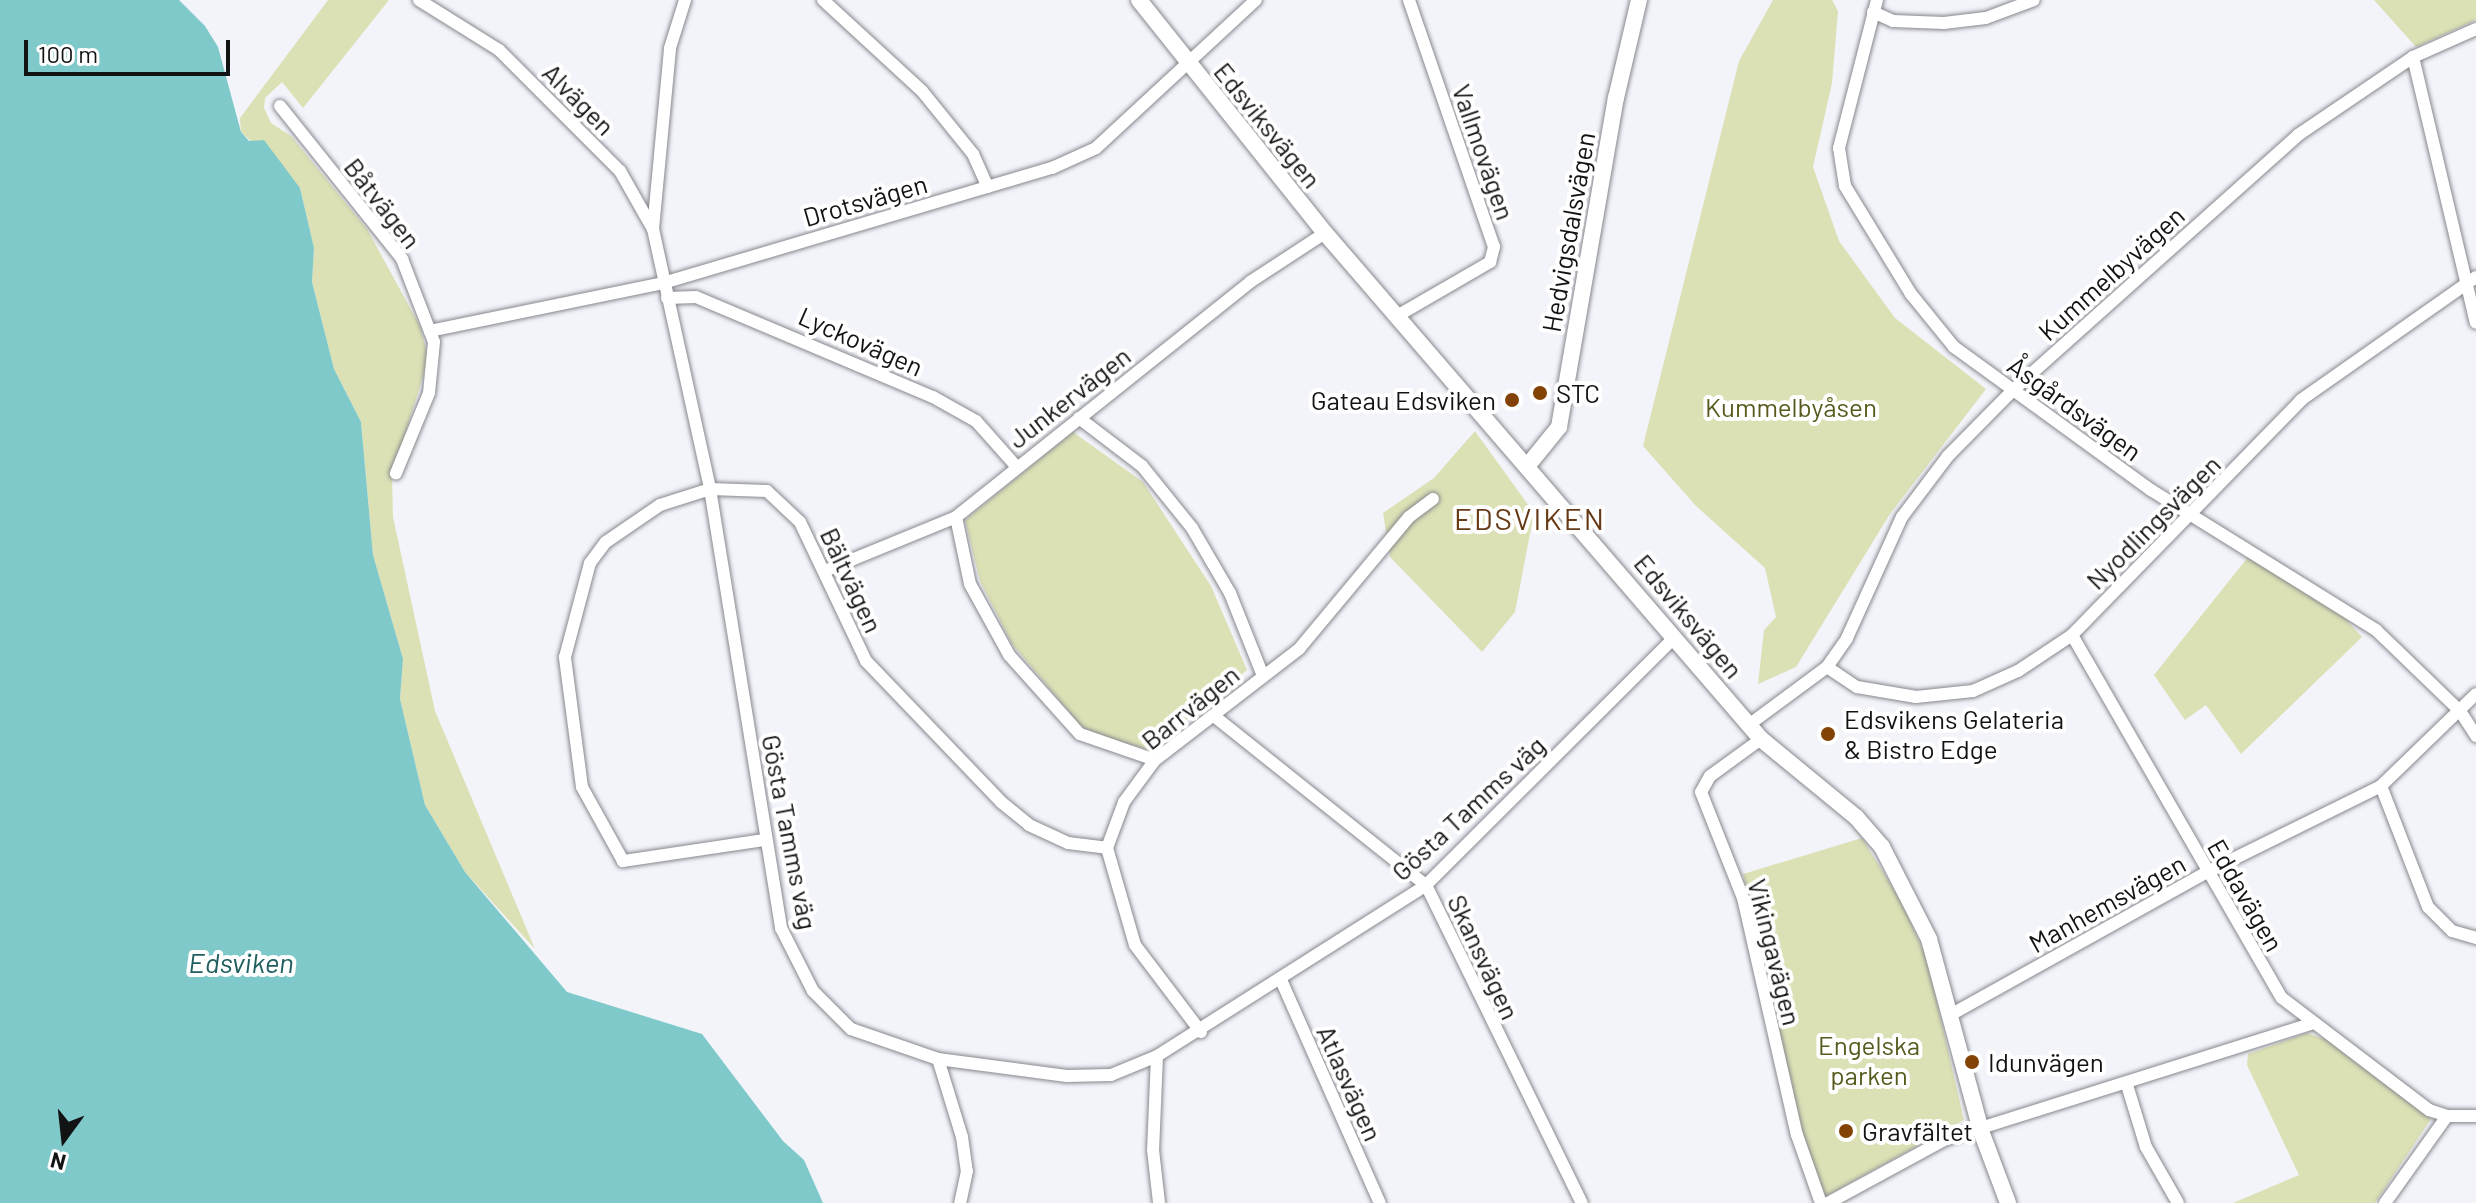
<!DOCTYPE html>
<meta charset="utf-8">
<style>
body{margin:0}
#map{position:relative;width:2476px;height:1203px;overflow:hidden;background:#f2f4fa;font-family:Barlow,sans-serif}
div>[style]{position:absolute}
.green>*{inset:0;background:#dce0b5}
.water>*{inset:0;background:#7fc9ca}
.roads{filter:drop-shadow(0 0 2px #86888d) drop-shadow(0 0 2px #86888d)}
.minor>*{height:12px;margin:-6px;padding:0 6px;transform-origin:6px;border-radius:6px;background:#fff}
.tertiary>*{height:16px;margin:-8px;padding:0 8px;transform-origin:8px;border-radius:8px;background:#fff}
.dots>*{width:22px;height:22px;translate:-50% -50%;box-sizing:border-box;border:4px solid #fff;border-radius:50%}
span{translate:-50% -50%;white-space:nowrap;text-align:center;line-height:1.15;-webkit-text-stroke:8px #fff;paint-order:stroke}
.street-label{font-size:26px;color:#121314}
.poi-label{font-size:26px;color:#121314}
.left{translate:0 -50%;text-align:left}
.right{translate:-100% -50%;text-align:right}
.park-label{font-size:26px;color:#575a1c}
.water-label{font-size:28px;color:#215e5f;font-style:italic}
.quarter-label{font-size:30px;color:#673a16;letter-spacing:2px}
.north{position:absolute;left:24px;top:1099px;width:80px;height:80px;-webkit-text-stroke:6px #fff;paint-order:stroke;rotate:195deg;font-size:22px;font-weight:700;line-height:32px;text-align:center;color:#121314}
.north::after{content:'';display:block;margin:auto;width:28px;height:36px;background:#121314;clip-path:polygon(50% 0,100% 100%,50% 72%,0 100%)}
.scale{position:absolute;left:24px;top:40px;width:206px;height:36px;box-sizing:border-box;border:4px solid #121314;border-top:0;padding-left:10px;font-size:24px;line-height:28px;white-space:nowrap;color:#121314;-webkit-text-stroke:6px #fff;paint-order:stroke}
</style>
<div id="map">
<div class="green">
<i style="clip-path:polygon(328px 0,389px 0,303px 108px,282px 82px,265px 98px,264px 108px,271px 123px,291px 136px,367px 229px,420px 326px,427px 353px,423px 377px,392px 475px,393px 517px,435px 711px,535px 949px,465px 872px,425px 805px,400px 699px,403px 659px,373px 555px,361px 422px,334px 369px,312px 282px,314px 248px,300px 188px,241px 132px,240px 118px)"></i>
<i style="clip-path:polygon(1773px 0,1832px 0,1838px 11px,1832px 83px,1813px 167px,1839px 241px,1895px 318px,1986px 389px,1890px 514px,1796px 667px,1758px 684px,1764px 630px,1776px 617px,1765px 568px,1696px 506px,1643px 446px,1739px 61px)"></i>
<i style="clip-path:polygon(2374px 0,2476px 0,2476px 20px,2416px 47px)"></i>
<i style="clip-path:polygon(1475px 431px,1534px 513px,1515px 612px,1482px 652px,1390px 557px,1383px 513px,1434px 478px)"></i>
<i style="clip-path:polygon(1073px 432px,1143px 482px,1211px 586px,1247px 670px,1150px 750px,1086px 732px,1012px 644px,980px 581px,965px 520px)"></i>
<i style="clip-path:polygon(2248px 557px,2331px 603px,2362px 637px,2241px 754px,2206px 705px,2185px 720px,2154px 675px)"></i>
<i style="clip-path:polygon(1862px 838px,1901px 901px,1927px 959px,1964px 1120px,1828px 1195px,1822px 1193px,1797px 1116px,1743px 874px)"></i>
<i style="clip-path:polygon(2307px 1033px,2327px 1040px,2431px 1119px,2375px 1203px,2233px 1203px,2299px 1175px,2247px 1065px,2248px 1054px)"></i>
</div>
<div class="water">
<i style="clip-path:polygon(0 0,179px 0,205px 26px,218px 47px,241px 132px,249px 141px,264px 140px,300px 188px,314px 248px,312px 282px,334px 369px,361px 422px,373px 555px,403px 659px,400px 699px,425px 805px,465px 872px,567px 992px,702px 1034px,783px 1141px,804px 1160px,823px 1203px,0 1203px)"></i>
</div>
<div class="roads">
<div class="minor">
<i style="left:419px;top:0;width:94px;rotate:32deg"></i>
<i style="left:499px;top:50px;width:171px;rotate:45deg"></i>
<i style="left:620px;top:171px;width:67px;rotate:60.4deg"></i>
<i style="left:653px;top:229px;width:266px;rotate:77.6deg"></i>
<i style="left:710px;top:489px;width:445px;rotate:80.8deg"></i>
<i style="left:781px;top:928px;width:71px;rotate:63.1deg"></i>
<i style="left:813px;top:991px;width:54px;rotate:45deg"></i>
<i style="left:851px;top:1029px;width:92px;rotate:19deg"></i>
<i style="left:938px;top:1059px;width:130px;rotate:7.5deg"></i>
<i style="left:1067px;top:1076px;width:44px;rotate:-1.3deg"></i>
<i style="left:1111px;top:1075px;width:50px;rotate:-22.4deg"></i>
<i style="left:1157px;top:1056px;width:319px;rotate:-32.4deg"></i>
<i style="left:1426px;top:885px;width:351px;rotate:-44.9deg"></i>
<i style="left:823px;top:0;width:134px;rotate:42.6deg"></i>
<i style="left:922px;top:91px;width:81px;rotate:51deg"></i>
<i style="left:973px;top:154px;width:36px;rotate:66deg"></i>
<i style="left:1877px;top:0;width:153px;rotate:104.4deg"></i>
<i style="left:1839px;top:148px;width:38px;rotate:81deg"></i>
<i style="left:1845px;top:186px;width:127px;rotate:58.6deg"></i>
<i style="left:1911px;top:294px;width:68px;rotate:50.9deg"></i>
<i style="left:1954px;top:347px;width:243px;rotate:36deg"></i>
<i style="left:2151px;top:490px;width:265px;rotate:31.9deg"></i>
<i style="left:2376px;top:630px;width:117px;rotate:44deg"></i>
<i style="left:2460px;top:711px;width:30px;rotate:57deg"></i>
<i style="left:1873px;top:12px;width:22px;rotate:24deg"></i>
<i style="left:1893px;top:21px;width:51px;rotate:2.2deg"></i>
<i style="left:1944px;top:23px;width:42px;rotate:-6.8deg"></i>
<i style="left:1986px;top:18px;width:51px;rotate:-20.6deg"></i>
<i style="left:2413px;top:57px;width:273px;rotate:76.7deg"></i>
<i style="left:280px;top:106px;width:196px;rotate:51.4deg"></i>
<i style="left:402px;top:259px;width:89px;rotate:68.9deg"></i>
<i style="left:434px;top:342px;width:51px;rotate:95.6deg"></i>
<i style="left:429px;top:393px;width:87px;rotate:112.4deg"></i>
<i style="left:653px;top:229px;width:182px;rotate:-84.6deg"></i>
<i style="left:670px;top:48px;width:50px;rotate:-72.6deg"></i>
<i style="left:667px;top:298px;width:29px;rotate:-2deg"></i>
<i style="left:696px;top:297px;width:257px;rotate:22.9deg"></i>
<i style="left:933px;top:397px;width:49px;rotate:29.2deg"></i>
<i style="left:976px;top:421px;width:60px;rotate:48.4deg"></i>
<i style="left:1397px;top:316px;width:108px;rotate:-30.1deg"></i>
<i style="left:1490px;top:262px;width:16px;rotate:-75deg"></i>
<i style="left:1494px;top:247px;width:261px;rotate:-109deg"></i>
<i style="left:430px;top:331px;width:238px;rotate:-11.6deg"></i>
<i style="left:663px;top:283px;width:406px;rotate:-16.5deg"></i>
<i style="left:1052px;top:168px;width:48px;rotate:-24.4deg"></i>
<i style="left:1096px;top:148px;width:218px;rotate:-42.8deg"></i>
<i style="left:1079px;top:418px;width:79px;rotate:37.3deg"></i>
<i style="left:1142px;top:466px;width:80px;rotate:51.1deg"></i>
<i style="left:1192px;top:528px;width:75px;rotate:59.7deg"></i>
<i style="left:1230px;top:593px;width:89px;rotate:68.3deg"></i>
<i style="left:956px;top:517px;width:68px;rotate:78.2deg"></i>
<i style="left:970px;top:584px;width:81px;rotate:61.2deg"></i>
<i style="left:1009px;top:655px;width:106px;rotate:48.1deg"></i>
<i style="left:1080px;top:734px;width:79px;rotate:19.1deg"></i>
<i style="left:827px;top:570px;width:139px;rotate:-22.3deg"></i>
<i style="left:956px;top:517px;width:376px;rotate:-38.6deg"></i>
<i style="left:1250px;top:282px;width:90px;rotate:-33.2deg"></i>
<i style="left:2072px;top:635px;width:419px;rotate:60deg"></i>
<i style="left:2282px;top:998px;width:185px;rotate:37.3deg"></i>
<i style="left:2429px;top:1110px;width:19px;rotate:18deg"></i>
<i style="left:1827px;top:667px;width:36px;rotate:34deg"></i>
<i style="left:1857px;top:687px;width:60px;rotate:9.6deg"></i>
<i style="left:1916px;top:697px;width:57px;rotate:-6deg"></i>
<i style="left:1973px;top:691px;width:49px;rotate:-24deg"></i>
<i style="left:2018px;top:671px;width:65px;rotate:-33.7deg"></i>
<i style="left:2072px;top:635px;width:328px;rotate:-45.7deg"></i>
<i style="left:2301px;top:400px;width:214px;rotate:-35.1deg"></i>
<i style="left:1214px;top:716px;width:271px;rotate:38.6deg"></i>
<i style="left:1426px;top:885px;width:354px;rotate:63.9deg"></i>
<i style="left:1750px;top:724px;width:96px;rotate:-36.5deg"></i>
<i style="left:1827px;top:667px;width:35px;rotate:-55deg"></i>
<i style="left:1847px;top:638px;width:133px;rotate:-65.6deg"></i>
<i style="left:1902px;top:517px;width:76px;rotate:-53deg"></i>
<i style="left:1948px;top:456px;width:91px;rotate:-45.4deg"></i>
<i style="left:2012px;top:391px;width:384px;rotate:-41.8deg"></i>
<i style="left:2298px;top:135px;width:139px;rotate:-34.1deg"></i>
<i style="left:2413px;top:57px;width:69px;rotate:-24deg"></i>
<i style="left:1761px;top:739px;width:63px;rotate:144deg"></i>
<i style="left:1710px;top:776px;width:18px;rotate:119deg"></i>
<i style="left:1701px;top:792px;width:114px;rotate:68.4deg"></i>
<i style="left:1743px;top:898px;width:243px;rotate:77.2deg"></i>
<i style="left:1797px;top:1135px;width:72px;rotate:70.6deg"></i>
<i style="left:2381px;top:786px;width:130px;rotate:68.8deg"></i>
<i style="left:2428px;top:907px;width:34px;rotate:45deg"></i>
<i style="left:2452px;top:931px;width:25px;rotate:16deg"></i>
<i style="left:764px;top:840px;width:143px;rotate:171.5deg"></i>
<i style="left:623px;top:861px;width:85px;rotate:-119deg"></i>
<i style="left:582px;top:787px;width:131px;rotate:-97.5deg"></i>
<i style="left:565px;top:657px;width:97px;rotate:-75.1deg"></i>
<i style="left:590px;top:563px;width:26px;rotate:-53deg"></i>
<i style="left:606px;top:542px;width:65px;rotate:-34.4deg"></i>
<i style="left:660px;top:505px;width:52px;rotate:-17.7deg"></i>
<i style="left:710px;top:489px;width:57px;rotate:2deg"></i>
<i style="left:767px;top:491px;width:45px;rotate:43.2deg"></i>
<i style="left:800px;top:522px;width:154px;rotate:64.6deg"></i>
<i style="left:866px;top:661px;width:195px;rotate:46.2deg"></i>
<i style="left:1001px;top:802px;width:36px;rotate:39deg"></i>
<i style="left:1029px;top:825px;width:43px;rotate:24.8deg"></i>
<i style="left:1068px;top:843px;width:39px;rotate:7deg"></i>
<i style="left:1281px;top:980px;width:244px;rotate:66.1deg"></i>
<i style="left:1952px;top:1014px;width:292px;rotate:-29.1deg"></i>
<i style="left:2207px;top:872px;width:194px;rotate:-26.3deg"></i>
<i style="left:2381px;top:786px;width:132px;rotate:-44.1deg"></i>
<i style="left:1201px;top:1032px;width:109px;rotate:-127.2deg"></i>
<i style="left:1135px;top:945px;width:101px;rotate:-106.1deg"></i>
<i style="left:1107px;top:848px;width:49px;rotate:-69.7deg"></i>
<i style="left:1124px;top:802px;width:52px;rotate:-53.6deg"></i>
<i style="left:1155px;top:760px;width:182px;rotate:-37.6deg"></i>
<i style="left:1299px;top:649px;width:172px;rotate:-50.2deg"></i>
<i style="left:1409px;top:517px;width:30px;rotate:-37deg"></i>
<i style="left:1157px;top:1056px;width:94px;rotate:92.4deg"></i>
<i style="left:1153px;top:1150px;width:53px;rotate:83.5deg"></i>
<i style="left:938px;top:1059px;width:82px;rotate:72.9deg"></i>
<i style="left:962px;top:1137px;width:34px;rotate:82deg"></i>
<i style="left:967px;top:1171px;width:33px;rotate:102deg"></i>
<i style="left:2127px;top:1085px;width:65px;rotate:73deg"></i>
<i style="left:2146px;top:1147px;width:64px;rotate:60.3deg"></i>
<i style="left:1828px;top:1203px;width:134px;rotate:-28.5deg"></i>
<i style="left:1946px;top:1139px;width:382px;rotate:-17.5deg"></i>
<i style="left:2385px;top:1203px;width:107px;rotate:-54.5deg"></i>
<i style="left:2447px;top:1116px;width:29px"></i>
</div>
<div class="tertiary">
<i style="left:1139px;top:0;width:298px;rotate:51.4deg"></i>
<i style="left:1325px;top:233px;width:668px;rotate:49.25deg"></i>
<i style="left:1761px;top:739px;width:123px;rotate:39.4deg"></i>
<i style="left:1856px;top:817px;width:40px;rotate:49deg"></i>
<i style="left:1882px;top:847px;width:103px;rotate:62.9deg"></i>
<i style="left:1929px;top:939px;width:199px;rotate:74.8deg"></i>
<i style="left:1981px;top:1131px;width:77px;rotate:69.4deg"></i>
<i style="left:1529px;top:464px;width:48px;rotate:-51deg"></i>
<i style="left:1559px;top:427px;width:334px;rotate:-80.2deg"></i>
<i style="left:1616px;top:98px;width:101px;rotate:-76.8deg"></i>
</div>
</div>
<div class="dots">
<i style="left:1540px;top:393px;background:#824304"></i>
<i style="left:1512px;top:400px;background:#824304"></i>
<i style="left:1828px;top:734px;background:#824304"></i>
<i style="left:1972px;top:1062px;background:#824304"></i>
<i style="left:1846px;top:1131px;background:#824304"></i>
</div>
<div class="street-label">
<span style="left:579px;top:99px;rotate:45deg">Alvägen</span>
<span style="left:1268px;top:125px;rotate:51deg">Edsviksvägen</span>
<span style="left:1484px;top:152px;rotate:71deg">Vallmovägen</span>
<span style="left:865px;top:200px;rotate:-16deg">Drotsvägen</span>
<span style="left:383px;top:203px;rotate:52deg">Båtvägen</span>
<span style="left:1568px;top:232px;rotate:-80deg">Hedvigsdalsvägen</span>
<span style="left:2111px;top:273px;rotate:-42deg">Kummelbyvägen</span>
<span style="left:861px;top:341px;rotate:24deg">Lyckovägen</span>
<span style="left:1069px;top:397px;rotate:-38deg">Junkervägen</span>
<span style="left:2075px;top:408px;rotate:36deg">Åsgårdsvägen</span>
<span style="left:2153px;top:522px;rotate:-45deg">Nyodlingsvägen</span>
<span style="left:852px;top:580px;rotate:65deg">Bältvägen</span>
<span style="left:1689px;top:616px;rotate:50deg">Edsviksvägen</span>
<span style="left:1190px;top:707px;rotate:-39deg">Barrvägen</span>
<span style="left:1468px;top:808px;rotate:-43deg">Gösta Tamms väg</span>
<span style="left:790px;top:832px;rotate:79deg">Gösta Tamms väg</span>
<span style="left:2246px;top:895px;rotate:60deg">Eddavägen</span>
<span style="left:2107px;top:903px;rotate:-29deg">Manhemsvägen</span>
<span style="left:1775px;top:952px;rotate:76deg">Vikingavägen</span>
<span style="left:1484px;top:957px;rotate:65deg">Skansvägen</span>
<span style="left:1350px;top:1083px;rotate:66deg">Atlasvägen</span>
</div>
<div class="poi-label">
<span class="left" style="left:1556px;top:393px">STC</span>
<span class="right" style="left:1496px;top:400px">Gateau Edsviken</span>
<span class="left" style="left:1844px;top:734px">Edsvikens Gelateria<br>&amp; Bistro Edge</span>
<span class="left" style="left:1988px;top:1062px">Idunvägen</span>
<span class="left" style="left:1862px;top:1131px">Gravfältet</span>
</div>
<div class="park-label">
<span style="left:1791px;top:407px">Kummelbyåsen</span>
<span style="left:1869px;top:1060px">Engelska<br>parken</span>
</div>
<div class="water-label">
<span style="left:241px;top:962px">Edsviken</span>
</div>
<div class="quarter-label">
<span style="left:1530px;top:518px">EDSVIKEN</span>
</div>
<div class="north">N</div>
<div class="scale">100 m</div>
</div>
